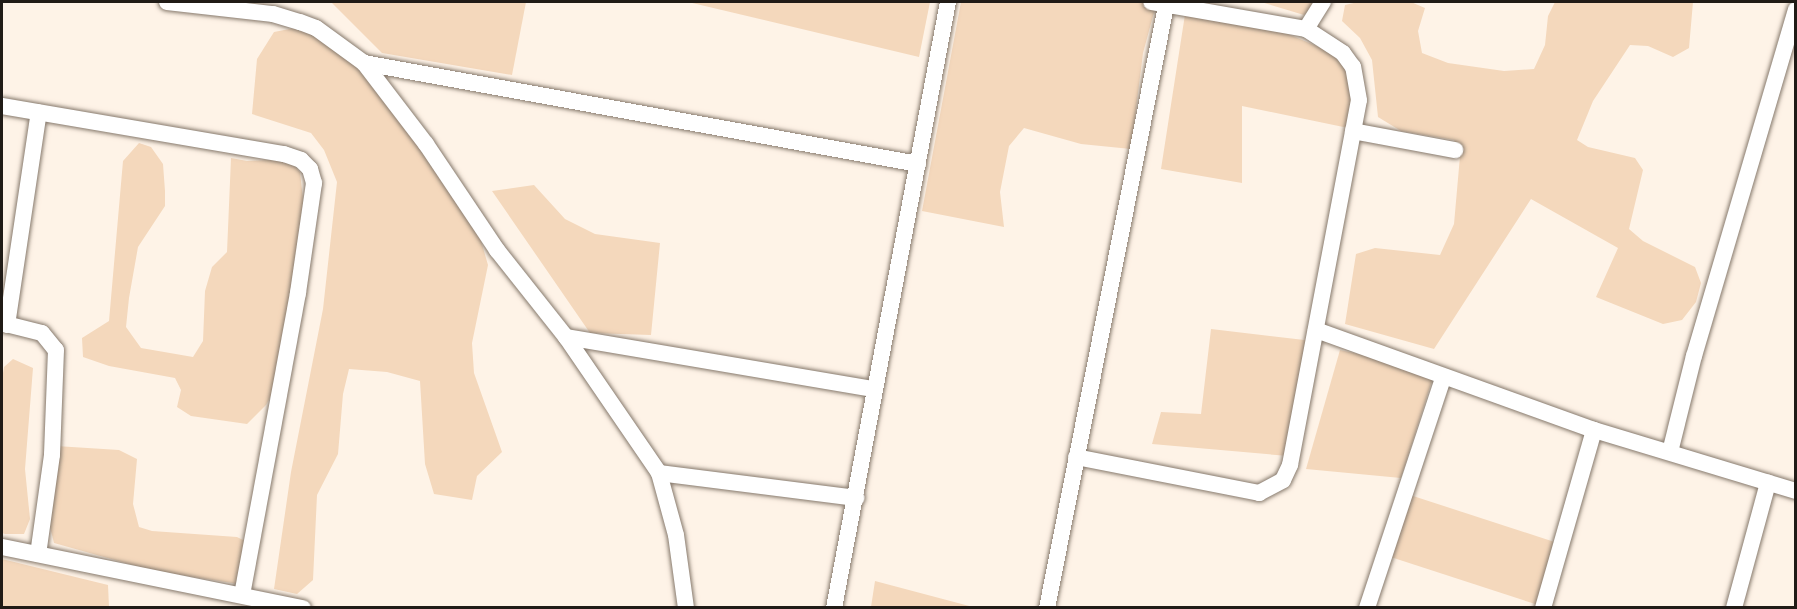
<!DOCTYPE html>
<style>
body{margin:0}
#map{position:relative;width:1797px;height:609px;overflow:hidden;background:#fef3e7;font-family:"IBM Plex Sans",sans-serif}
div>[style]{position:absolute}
.green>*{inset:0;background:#f4d8bc;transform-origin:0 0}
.roads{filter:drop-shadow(0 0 2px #86796c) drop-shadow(0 0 2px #86796c)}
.minor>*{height:16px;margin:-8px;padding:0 8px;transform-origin:8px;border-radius:8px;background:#fff}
span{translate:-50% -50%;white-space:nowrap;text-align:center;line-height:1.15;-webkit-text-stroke:4.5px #fff;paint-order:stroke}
.frame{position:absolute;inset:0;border:3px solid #201b16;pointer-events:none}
</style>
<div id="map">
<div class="green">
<i style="clip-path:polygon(331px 2px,526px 2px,512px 75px,382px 53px)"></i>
<i style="clip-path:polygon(688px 2px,930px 2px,919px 57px)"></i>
<i style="clip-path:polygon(961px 2px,1141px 2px,1156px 5px,1143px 53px,1131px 149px,1081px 144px,1024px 128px,1009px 146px,1000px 192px,1004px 227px,922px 211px)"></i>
<i style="clip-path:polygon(1261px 2px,1319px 2px,1304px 15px)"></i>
<i style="clip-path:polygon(1358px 2px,1411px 2px,1425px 8px,1418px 31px,1422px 53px,1448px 63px,1504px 71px,1534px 69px,1545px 45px,1548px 16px,1555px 2px,1693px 2px,1689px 48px,1673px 57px,1648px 46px,1630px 45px,1593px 101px,1577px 140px,1588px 147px,1635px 158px,1643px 170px,1629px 229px,1643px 241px,1695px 267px,1701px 283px,1696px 302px,1682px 320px,1663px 324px,1596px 297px,1618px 248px,1531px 199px,1434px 349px,1345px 324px,1356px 254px,1375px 248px,1440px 255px,1454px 224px,1460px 156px,1454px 140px,1401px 131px,1378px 117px,1372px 60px,1360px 38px,1342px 21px,1345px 5px)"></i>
<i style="clip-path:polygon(1186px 8px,1267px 25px,1342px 57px,1351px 92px,1353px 129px,1242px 106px,1242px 183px,1161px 169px)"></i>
<i style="clip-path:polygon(305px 26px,335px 42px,388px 98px,477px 227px,488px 265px,472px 343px,474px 373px,502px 452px,477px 476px,472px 500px,434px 494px,425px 464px,420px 381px,387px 372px,349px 369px,343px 394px,338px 454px,317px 495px,313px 580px,297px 594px,274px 589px,291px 472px,323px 309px,337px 182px,324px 150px,311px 133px,252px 114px,257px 59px,274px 32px)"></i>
<i style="clip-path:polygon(139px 143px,151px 147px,163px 164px,165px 191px,165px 206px,138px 247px,129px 298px,126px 327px,141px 348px,193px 357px,203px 341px,205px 291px,212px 267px,227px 252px,231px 158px,247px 161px,288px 159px,300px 172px,305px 217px,277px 385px,266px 405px,247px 424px,191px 416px,177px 407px,181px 390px,175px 378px,109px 366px,83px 357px,82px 338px,109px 321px,123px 161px)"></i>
<i style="clip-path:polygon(534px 185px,565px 219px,595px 234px,660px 243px,651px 335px,590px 333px,492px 191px)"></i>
<i style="clip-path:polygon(1211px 329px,1313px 341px,1288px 456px,1152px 444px,1161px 412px,1201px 414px)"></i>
<i style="clip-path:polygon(1340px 350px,1435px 371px,1401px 478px,1306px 469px)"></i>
<i style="clip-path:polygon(13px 359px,33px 368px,25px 469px,30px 519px,24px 534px,5px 534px,2px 533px,2px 379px,4px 367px)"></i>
<i style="clip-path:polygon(56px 446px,119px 450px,137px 459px,133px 504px,139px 527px,152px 531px,237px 537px,255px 546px,245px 585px,154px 571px,54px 543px,50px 527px)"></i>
<i style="left:1410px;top:495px;width:156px;height:65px;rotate:18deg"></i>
<i style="clip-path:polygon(2px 559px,108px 585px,109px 607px,2px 607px)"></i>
<i style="clip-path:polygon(875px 581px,973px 607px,871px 607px)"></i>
</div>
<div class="roads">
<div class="minor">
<i style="left:167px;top:2px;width:107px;rotate:6.5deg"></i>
<i style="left:273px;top:14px;width:28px;rotate:17deg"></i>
<i style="left:300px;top:22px;width:17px;rotate:21deg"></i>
<i style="left:316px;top:28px;width:59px;rotate:36.1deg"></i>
<i style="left:364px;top:63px;width:102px;rotate:52.6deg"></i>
<i style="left:426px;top:144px;width:128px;rotate:56.2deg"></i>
<i style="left:497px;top:250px;width:111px;rotate:51.6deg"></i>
<i style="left:566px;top:337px;width:165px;rotate:55.6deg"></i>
<i style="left:659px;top:473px;width:64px;rotate:74.7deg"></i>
<i style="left:676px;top:535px;width:74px;rotate:82.2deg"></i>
<i style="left:1306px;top:29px;width:32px;rotate:-58deg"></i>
<i style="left:364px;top:63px;width:563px;rotate:10.33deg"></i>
<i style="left:2px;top:106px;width:286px;rotate:9.7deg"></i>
<i style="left:284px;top:154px;width:18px;rotate:19deg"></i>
<i style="left:301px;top:160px;width:13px;rotate:45deg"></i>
<i style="left:310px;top:169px;width:15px;rotate:74deg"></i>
<i style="left:314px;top:183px;width:111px;rotate:98.3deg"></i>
<i style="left:298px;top:293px;width:306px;rotate:100.5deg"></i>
<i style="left:1353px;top:131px;width:104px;rotate:10.6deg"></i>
<i style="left:2px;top:323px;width:41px;rotate:14deg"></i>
<i style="left:42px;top:333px;width:22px;rotate:51deg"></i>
<i style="left:56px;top:350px;width:105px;rotate:92.2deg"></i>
<i style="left:52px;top:455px;width:100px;rotate:98deg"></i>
<i style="left:7px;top:325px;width:215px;rotate:-81.5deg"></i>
<i style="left:1316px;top:330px;width:295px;rotate:19.8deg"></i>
<i style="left:1594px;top:430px;width:211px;rotate:16.8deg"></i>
<i style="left:566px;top:337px;width:313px;rotate:9.6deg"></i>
<i style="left:1670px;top:452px;width:99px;rotate:-76deg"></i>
<i style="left:1694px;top:356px;width:361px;rotate:-73.6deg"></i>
<i style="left:1076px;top:457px;width:187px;rotate:11.1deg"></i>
<i style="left:1259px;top:493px;width:27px;rotate:-28deg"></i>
<i style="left:1283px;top:480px;width:17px;rotate:-65deg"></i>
<i style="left:1290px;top:465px;width:371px;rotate:-79.3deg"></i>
<i style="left:1359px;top:100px;width:34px;rotate:-100deg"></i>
<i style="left:1353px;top:67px;width:17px;rotate:-126deg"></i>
<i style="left:1343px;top:53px;width:44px;rotate:-147deg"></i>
<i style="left:1306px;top:29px;width:157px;rotate:-170.1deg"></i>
<i style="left:659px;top:473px;width:199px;rotate:7.2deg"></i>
<i style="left:2px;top:547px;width:307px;rotate:11.5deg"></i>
<i style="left:834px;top:608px;width:617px;rotate:-79.35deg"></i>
<i style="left:1047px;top:608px;width:614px;rotate:-78.82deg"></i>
<i style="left:1367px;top:608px;width:242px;rotate:-71.7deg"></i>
<i style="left:1543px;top:608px;width:185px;rotate:-74deg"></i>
<i style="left:1734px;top:608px;width:130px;rotate:-74.8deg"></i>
</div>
</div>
<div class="frame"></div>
</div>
